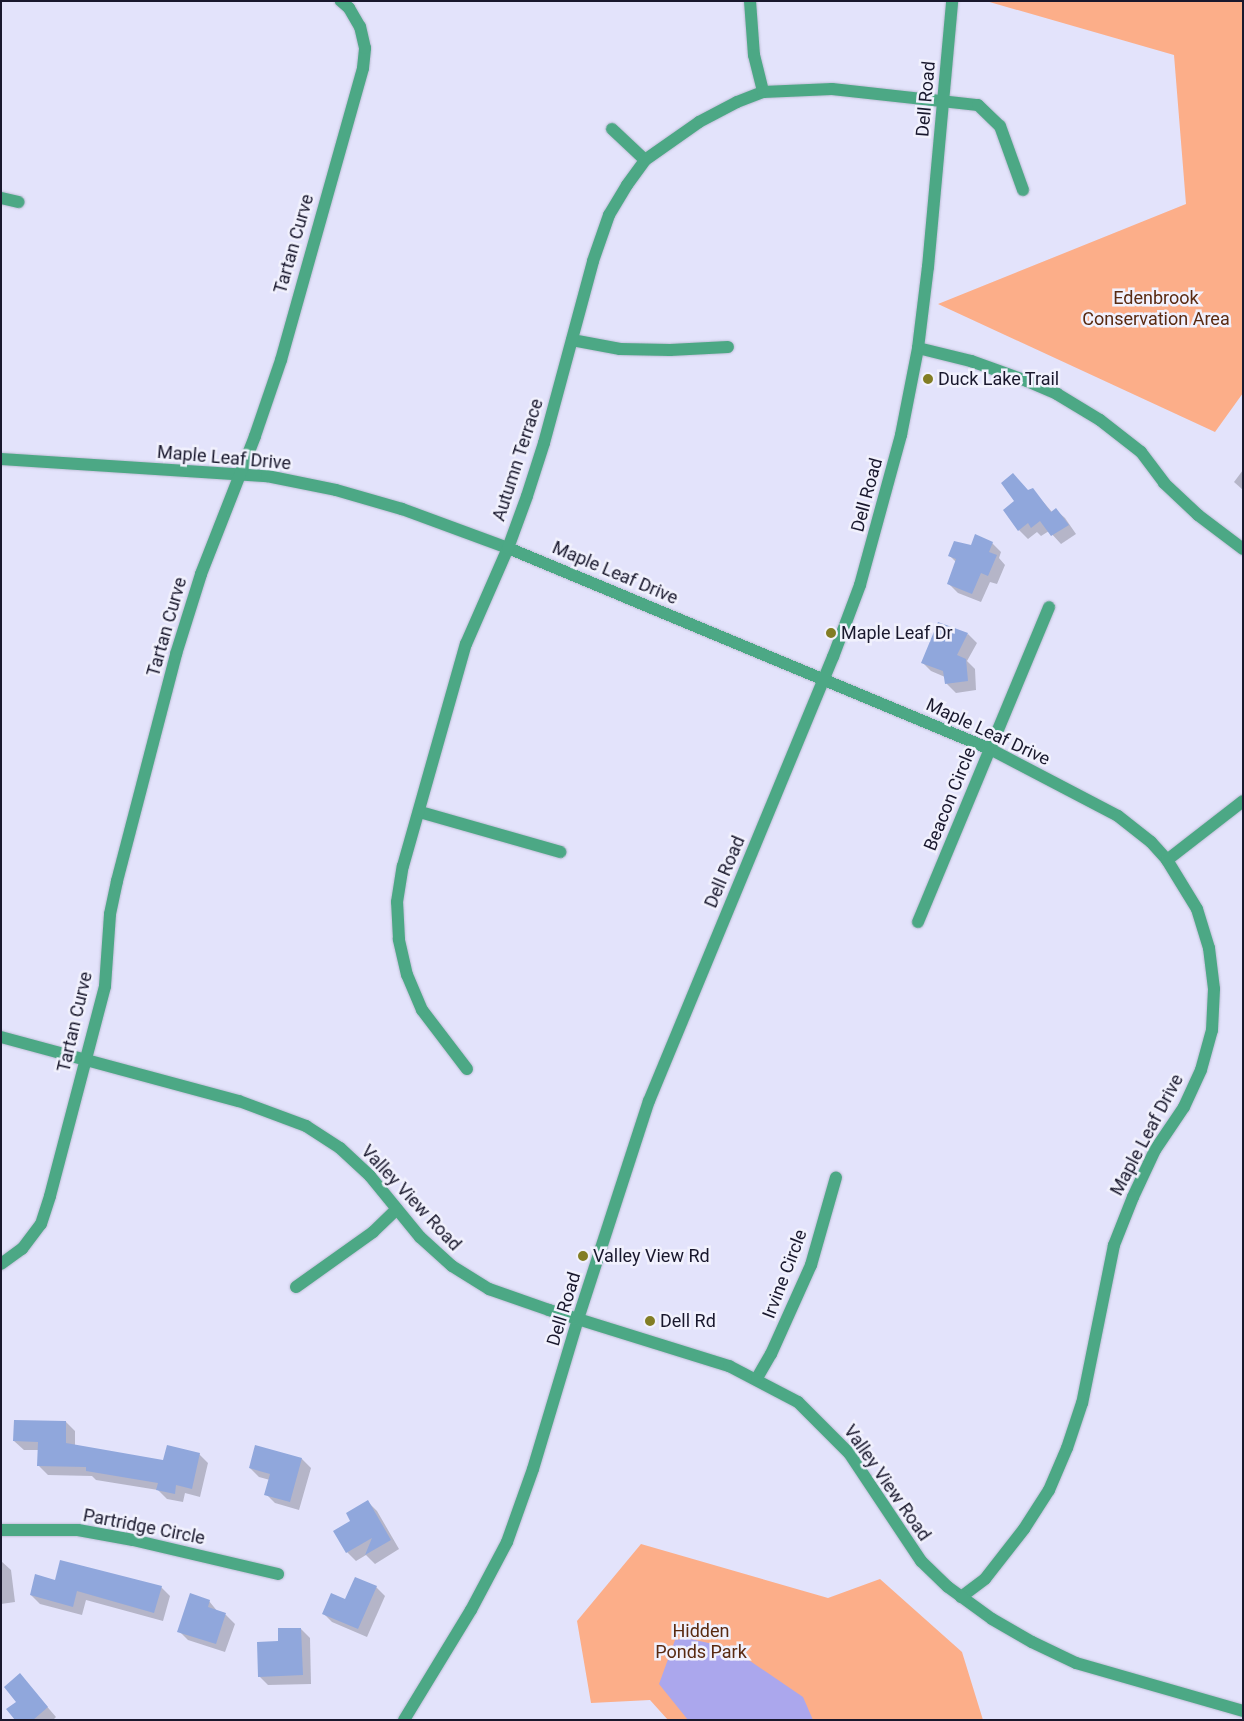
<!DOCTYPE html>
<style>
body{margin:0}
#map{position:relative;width:1244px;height:1721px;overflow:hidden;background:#e3e3fb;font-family:Roboto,sans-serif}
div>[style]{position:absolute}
.green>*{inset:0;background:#fcae89}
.water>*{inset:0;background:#aba7ed}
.shadow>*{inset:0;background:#0003}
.building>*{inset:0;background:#90a7dc}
.roads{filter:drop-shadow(0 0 1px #bfbed6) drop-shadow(0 0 1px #bfbed6)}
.minor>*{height:12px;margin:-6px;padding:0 6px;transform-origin:6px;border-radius:6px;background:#4ca885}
.dots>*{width:14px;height:14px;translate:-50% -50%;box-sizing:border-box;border:2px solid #f1f1fd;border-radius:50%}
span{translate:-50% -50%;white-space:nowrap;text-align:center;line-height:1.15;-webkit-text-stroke:5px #f1f1fd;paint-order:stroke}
.street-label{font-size:18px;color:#19182d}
.park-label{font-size:18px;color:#592a11}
.poi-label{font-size:18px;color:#19182d}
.left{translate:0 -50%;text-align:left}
.frame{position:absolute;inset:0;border:2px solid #19182d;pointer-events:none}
</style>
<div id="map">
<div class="green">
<i style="clip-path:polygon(986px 1px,1243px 1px,1243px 393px,1215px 432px,938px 304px,1186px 204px,1174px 55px)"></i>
<i style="clip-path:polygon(641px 1544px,828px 1598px,880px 1579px,962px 1652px,983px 1720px,668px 1720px,650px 1700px,591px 1703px,577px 1621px)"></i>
</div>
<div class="water">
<i style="clip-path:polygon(686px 1638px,731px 1648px,803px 1697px,813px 1720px,688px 1720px,659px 1684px,675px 1640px)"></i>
</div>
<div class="shadow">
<i style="clip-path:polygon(1243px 470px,1243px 490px,1234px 482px)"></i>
<i style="clip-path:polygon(1032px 489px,1052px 512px,1056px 510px,1065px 518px,1076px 534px,1061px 544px,1049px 531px,1041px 536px,1037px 532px,1028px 539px,1019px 530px,1028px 491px)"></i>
<i style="clip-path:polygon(992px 543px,1001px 552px,999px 558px,1005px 565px,997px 584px,990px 582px,981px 602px,958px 593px,949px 584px,956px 562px,949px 555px,971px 547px)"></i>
<i style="clip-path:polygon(968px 634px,977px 643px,967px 661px,975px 669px,976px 690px,956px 693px,947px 684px,945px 677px,931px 671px,922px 662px)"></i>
<i style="clip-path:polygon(66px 1422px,75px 1431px,75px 1446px,164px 1461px,199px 1454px,208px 1463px,200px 1497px,185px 1493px,183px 1502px,167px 1499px,158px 1490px,96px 1480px,92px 1476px,48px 1475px,39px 1466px,39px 1450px,24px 1450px,14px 1441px)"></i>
<i style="clip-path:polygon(302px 1459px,311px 1468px,299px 1510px,275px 1503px,266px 1494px,270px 1480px,259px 1477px,250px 1468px)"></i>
<i style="clip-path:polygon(368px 1502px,377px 1511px,399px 1549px,375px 1564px,366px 1555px,356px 1561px,347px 1552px,352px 1521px)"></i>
<i style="clip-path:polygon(1px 1561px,11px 1570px,15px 1602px,1px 1604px)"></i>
<i style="clip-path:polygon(56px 1581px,161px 1587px,170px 1596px,163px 1621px,86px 1600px,82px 1615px,40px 1604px,31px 1595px)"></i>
<i style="clip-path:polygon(376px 1587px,385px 1596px,367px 1637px,332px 1622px,323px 1613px)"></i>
<i style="clip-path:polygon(209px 1601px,218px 1612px,226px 1615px,235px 1624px,225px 1652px,188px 1640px,179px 1631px)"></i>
<i style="clip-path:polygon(301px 1629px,310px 1638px,311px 1684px,268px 1685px,259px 1676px,279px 1642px)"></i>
<i style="clip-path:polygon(20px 1675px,56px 1717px,53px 1720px,16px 1720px)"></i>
</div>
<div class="building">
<i style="clip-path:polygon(1013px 473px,1028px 490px,1033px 488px,1051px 512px,1056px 508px,1069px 525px,1051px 536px,1040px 521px,1031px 528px,1028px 523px,1018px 531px,1003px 510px,1014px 501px,1001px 483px)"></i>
<i style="clip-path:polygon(975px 534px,993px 542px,989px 552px,997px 555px,988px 576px,981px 573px,972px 594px,947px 584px,956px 559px,948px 556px,954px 541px,971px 545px)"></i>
<i style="clip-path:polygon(938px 622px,968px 633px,957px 655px,966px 659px,968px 681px,945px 684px,943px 671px,921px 663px)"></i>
<i style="clip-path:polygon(14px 1420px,66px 1421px,66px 1443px,163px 1460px,167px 1445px,200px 1453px,192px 1489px,176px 1485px,175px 1494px,156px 1490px,158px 1483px,86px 1471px,86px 1467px,37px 1466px,38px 1442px,13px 1441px)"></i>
<i style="clip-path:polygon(255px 1445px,302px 1458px,290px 1502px,264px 1495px,270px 1474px,249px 1468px)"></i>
<i style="clip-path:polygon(368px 1500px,391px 1540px,365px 1555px,372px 1538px,346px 1553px,333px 1531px,350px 1521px,346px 1513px)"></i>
<i style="clip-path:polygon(60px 1560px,162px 1586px,154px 1613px,77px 1591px,73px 1607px,30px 1595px,35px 1574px,55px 1580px)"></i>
<i style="clip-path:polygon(355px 1577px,377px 1586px,358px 1629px,322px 1614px,331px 1593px,345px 1599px)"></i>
<i style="clip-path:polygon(190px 1593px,210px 1600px,208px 1607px,226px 1613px,216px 1644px,177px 1632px)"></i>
<i style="clip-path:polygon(278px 1628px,301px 1628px,303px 1675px,258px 1677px,257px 1642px,278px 1641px)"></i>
<i style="clip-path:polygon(20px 1673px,48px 1707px,33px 1720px,15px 1720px,6px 1709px,16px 1702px,4px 1687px)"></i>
</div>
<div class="roads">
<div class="minor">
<i style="left:750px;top:1px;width:54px;rotate:85.8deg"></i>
<i style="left:754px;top:55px;width:38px;rotate:76deg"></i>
<i style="left:612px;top:129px;width:45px;rotate:43.2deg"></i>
<i style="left:1px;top:198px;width:18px;rotate:13deg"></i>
<i style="left:572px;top:340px;width:49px;rotate:10.6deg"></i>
<i style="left:620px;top:349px;width:50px;rotate:1.1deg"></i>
<i style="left:670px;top:350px;width:58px;rotate:-3deg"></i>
<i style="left:918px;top:348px;width:55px;rotate:13.8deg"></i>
<i style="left:971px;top:361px;width:59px;rotate:19.7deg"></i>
<i style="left:1027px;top:381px;width:33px;rotate:23deg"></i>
<i style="left:1057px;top:394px;width:50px;rotate:31.2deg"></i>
<i style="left:1100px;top:420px;width:52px;rotate:38deg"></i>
<i style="left:1141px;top:452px;width:39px;rotate:53deg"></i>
<i style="left:1164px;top:483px;width:47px;rotate:43.3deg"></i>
<i style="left:1198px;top:515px;width:56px;rotate:37.1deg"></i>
<i style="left:1px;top:459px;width:267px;rotate:3.7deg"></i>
<i style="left:267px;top:476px;width:70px;rotate:11.5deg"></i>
<i style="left:336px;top:490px;width:69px;rotate:16.1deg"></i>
<i style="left:402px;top:509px;width:113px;rotate:20.2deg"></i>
<i style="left:508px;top:548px;width:522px;rotate:22.64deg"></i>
<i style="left:990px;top:749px;width:144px;rotate:27.6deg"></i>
<i style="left:1118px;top:816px;width:42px;rotate:38.2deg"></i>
<i style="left:1151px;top:842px;width:24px;rotate:48deg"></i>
<i style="left:1167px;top:860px;width:57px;rotate:58.5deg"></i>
<i style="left:1197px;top:909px;width:41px;rotate:72.9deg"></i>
<i style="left:1209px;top:948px;width:41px;rotate:83deg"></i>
<i style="left:1214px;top:989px;width:41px;rotate:92.8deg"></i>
<i style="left:1212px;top:1030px;width:41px;rotate:105.4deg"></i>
<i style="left:1201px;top:1070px;width:41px;rotate:114.7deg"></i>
<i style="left:1184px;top:1107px;width:52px;rotate:124deg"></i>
<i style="left:1155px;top:1150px;width:52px;rotate:115.1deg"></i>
<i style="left:1133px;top:1197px;width:52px;rotate:111.6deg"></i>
<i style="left:1114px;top:1245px;width:161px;rotate:101.4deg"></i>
<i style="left:1082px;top:1403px;width:47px;rotate:108.4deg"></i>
<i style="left:1067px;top:1448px;width:46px;rotate:113.2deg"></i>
<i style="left:1049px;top:1490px;width:46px;rotate:122.7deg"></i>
<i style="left:1024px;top:1529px;width:63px;rotate:128deg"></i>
<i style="left:985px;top:1579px;width:30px;rotate:143deg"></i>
<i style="left:420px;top:812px;width:146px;rotate:15.9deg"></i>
<i style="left:1167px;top:860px;width:96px;rotate:-37.8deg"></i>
<i style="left:918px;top:922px;width:341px;rotate:-67.4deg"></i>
<i style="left:1px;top:1037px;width:246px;rotate:15.1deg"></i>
<i style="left:239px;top:1101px;width:72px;rotate:20.5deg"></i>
<i style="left:306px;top:1126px;width:40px;rotate:32.9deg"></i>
<i style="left:340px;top:1148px;width:41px;rotate:43deg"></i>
<i style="left:370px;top:1176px;width:79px;rotate:50.7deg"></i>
<i style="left:420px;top:1237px;width:43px;rotate:42.2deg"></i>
<i style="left:452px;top:1266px;width:44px;rotate:31.9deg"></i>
<i style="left:489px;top:1289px;width:64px;rotate:19.3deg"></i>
<i style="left:549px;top:1310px;width:189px;rotate:17.3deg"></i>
<i style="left:729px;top:1366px;width:78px;rotate:27.6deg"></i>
<i style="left:798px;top:1402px;width:72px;rotate:45deg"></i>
<i style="left:849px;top:1453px;width:130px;rotate:56.3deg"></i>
<i style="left:921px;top:1561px;width:37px;rotate:44deg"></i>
<i style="left:948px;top:1587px;width:54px;rotate:36deg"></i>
<i style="left:992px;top:1619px;width:46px;rotate:29.9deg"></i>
<i style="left:1032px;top:1642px;width:49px;rotate:25.5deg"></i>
<i style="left:1076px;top:1663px;width:174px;rotate:16deg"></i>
<i style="left:467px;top:1069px;width:74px;rotate:-127.3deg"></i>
<i style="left:422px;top:1010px;width:38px;rotate:-113deg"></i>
<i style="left:407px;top:975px;width:37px;rotate:-103deg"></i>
<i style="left:399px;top:939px;width:37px;rotate:-93deg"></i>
<i style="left:397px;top:902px;width:36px;rotate:-81deg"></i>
<i style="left:403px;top:866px;width:231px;rotate:-74.2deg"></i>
<i style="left:466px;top:644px;width:105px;rotate:-66.4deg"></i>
<i style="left:508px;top:548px;width:55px;rotate:-69.9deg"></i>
<i style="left:527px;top:496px;width:56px;rotate:-72.2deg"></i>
<i style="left:544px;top:443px;width:188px;rotate:-74.9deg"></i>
<i style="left:593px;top:261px;width:49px;rotate:-70.8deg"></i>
<i style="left:609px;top:215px;width:35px;rotate:-59deg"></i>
<i style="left:627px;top:185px;width:31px;rotate:-54deg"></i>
<i style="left:645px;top:160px;width:66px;rotate:-35.1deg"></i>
<i style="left:699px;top:122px;width:43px;rotate:-27.8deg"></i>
<i style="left:737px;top:102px;width:28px;rotate:-21deg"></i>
<i style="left:763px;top:92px;width:69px;rotate:-2.5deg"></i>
<i style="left:832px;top:89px;width:147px;rotate:6.3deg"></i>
<i style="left:978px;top:105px;width:30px;rotate:44deg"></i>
<i style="left:1000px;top:126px;width:68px;rotate:70.2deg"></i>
<i style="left:1px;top:1264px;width:26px;rotate:-36deg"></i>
<i style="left:22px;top:1249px;width:31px;rotate:-53deg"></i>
<i style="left:41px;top:1224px;width:29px;rotate:-72deg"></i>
<i style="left:50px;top:1196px;width:217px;rotate:-75.3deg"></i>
<i style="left:105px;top:986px;width:72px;rotate:-86deg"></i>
<i style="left:110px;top:914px;width:34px;rotate:-78deg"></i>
<i style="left:117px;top:881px;width:235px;rotate:-75.4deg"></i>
<i style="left:176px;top:654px;width:84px;rotate:-72.6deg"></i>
<i style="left:201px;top:574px;width:148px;rotate:-68.6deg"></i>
<i style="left:255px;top:436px;width:80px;rotate:-71.1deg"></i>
<i style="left:281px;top:360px;width:303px;rotate:-74.3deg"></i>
<i style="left:363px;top:68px;width:20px;rotate:-84deg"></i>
<i style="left:365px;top:48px;width:22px;rotate:-103deg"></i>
<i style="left:360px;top:27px;width:22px;rotate:-120deg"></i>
<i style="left:349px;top:8px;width:11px;rotate:-139deg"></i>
<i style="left:296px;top:1287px;width:95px;rotate:-35.5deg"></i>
<i style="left:373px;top:1232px;width:33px;rotate:-44deg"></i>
<i style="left:757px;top:1378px;width:28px;rotate:-60deg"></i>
<i style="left:771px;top:1354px;width:98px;rotate:-65.8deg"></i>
<i style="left:811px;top:1265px;width:91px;rotate:-74.1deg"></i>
<i style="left:1px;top:1530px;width:77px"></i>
<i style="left:78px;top:1530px;width:56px;rotate:10.3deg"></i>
<i style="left:133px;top:1540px;width:149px;rotate:13.2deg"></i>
<i style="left:404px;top:1720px;width:129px;rotate:-58.7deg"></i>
<i style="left:471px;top:1610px;width:77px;rotate:-62.1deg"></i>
<i style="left:507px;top:1542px;width:77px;rotate:-70.4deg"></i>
<i style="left:533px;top:1469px;width:157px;rotate:-73.3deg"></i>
<i style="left:578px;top:1319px;width:229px;rotate:-72deg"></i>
<i style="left:649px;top:1101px;width:481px;rotate:-67.5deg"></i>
<i style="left:833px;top:657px;width:77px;rotate:-69.4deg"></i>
<i style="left:860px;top:585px;width:156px;rotate:-74.7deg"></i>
<i style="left:901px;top:435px;width:89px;rotate:-78.9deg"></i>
<i style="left:918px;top:348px;width:82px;rotate:-83deg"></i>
<i style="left:928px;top:267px;width:267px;rotate:-84.8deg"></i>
</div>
</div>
<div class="dots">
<i style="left:928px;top:379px;background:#827d24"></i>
<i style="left:831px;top:633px;background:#827d24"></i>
<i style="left:583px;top:1256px;background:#827d24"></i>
<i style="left:650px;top:1321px;background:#827d24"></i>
</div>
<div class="street-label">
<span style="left:926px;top:99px;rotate:-85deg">Dell Road</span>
<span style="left:294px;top:244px;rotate:-74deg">Tartan Curve</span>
<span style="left:224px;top:458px;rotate:5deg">Maple Leaf Drive</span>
<span style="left:518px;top:460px;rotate:-72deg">Autumn Terrace</span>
<span style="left:867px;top:495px;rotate:-75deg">Dell Road</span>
<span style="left:615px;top:573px;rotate:23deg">Maple Leaf Drive</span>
<span style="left:167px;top:627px;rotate:-74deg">Tartan Curve</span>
<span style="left:988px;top:732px;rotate:25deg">Maple Leaf Drive</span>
<span style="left:950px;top:799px;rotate:-68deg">Beacon Circle</span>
<span style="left:725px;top:872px;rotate:-67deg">Dell Road</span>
<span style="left:75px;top:1022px;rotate:-77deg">Tartan Curve</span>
<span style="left:1147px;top:1135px;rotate:-62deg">Maple Leaf Drive</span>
<span style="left:411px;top:1198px;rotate:47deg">Valley View Road</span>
<span style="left:785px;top:1274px;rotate:-69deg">Irvine Circle</span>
<span style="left:564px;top:1309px;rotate:-73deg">Dell Road</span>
<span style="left:887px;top:1483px;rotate:55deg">Valley View Road</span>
<span style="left:144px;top:1527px;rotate:11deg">Partridge Circle</span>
</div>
<div class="park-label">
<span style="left:1156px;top:309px">Edenbrook<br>Conservation Area</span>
<span style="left:701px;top:1642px">Hidden<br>Ponds Park</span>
</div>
<div class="poi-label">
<span class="left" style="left:938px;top:379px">Duck Lake Trail</span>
<span class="left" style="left:841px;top:633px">Maple Leaf Dr</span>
<span class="left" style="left:593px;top:1256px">Valley View Rd</span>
<span class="left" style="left:660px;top:1321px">Dell Rd</span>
</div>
<div class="frame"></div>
</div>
